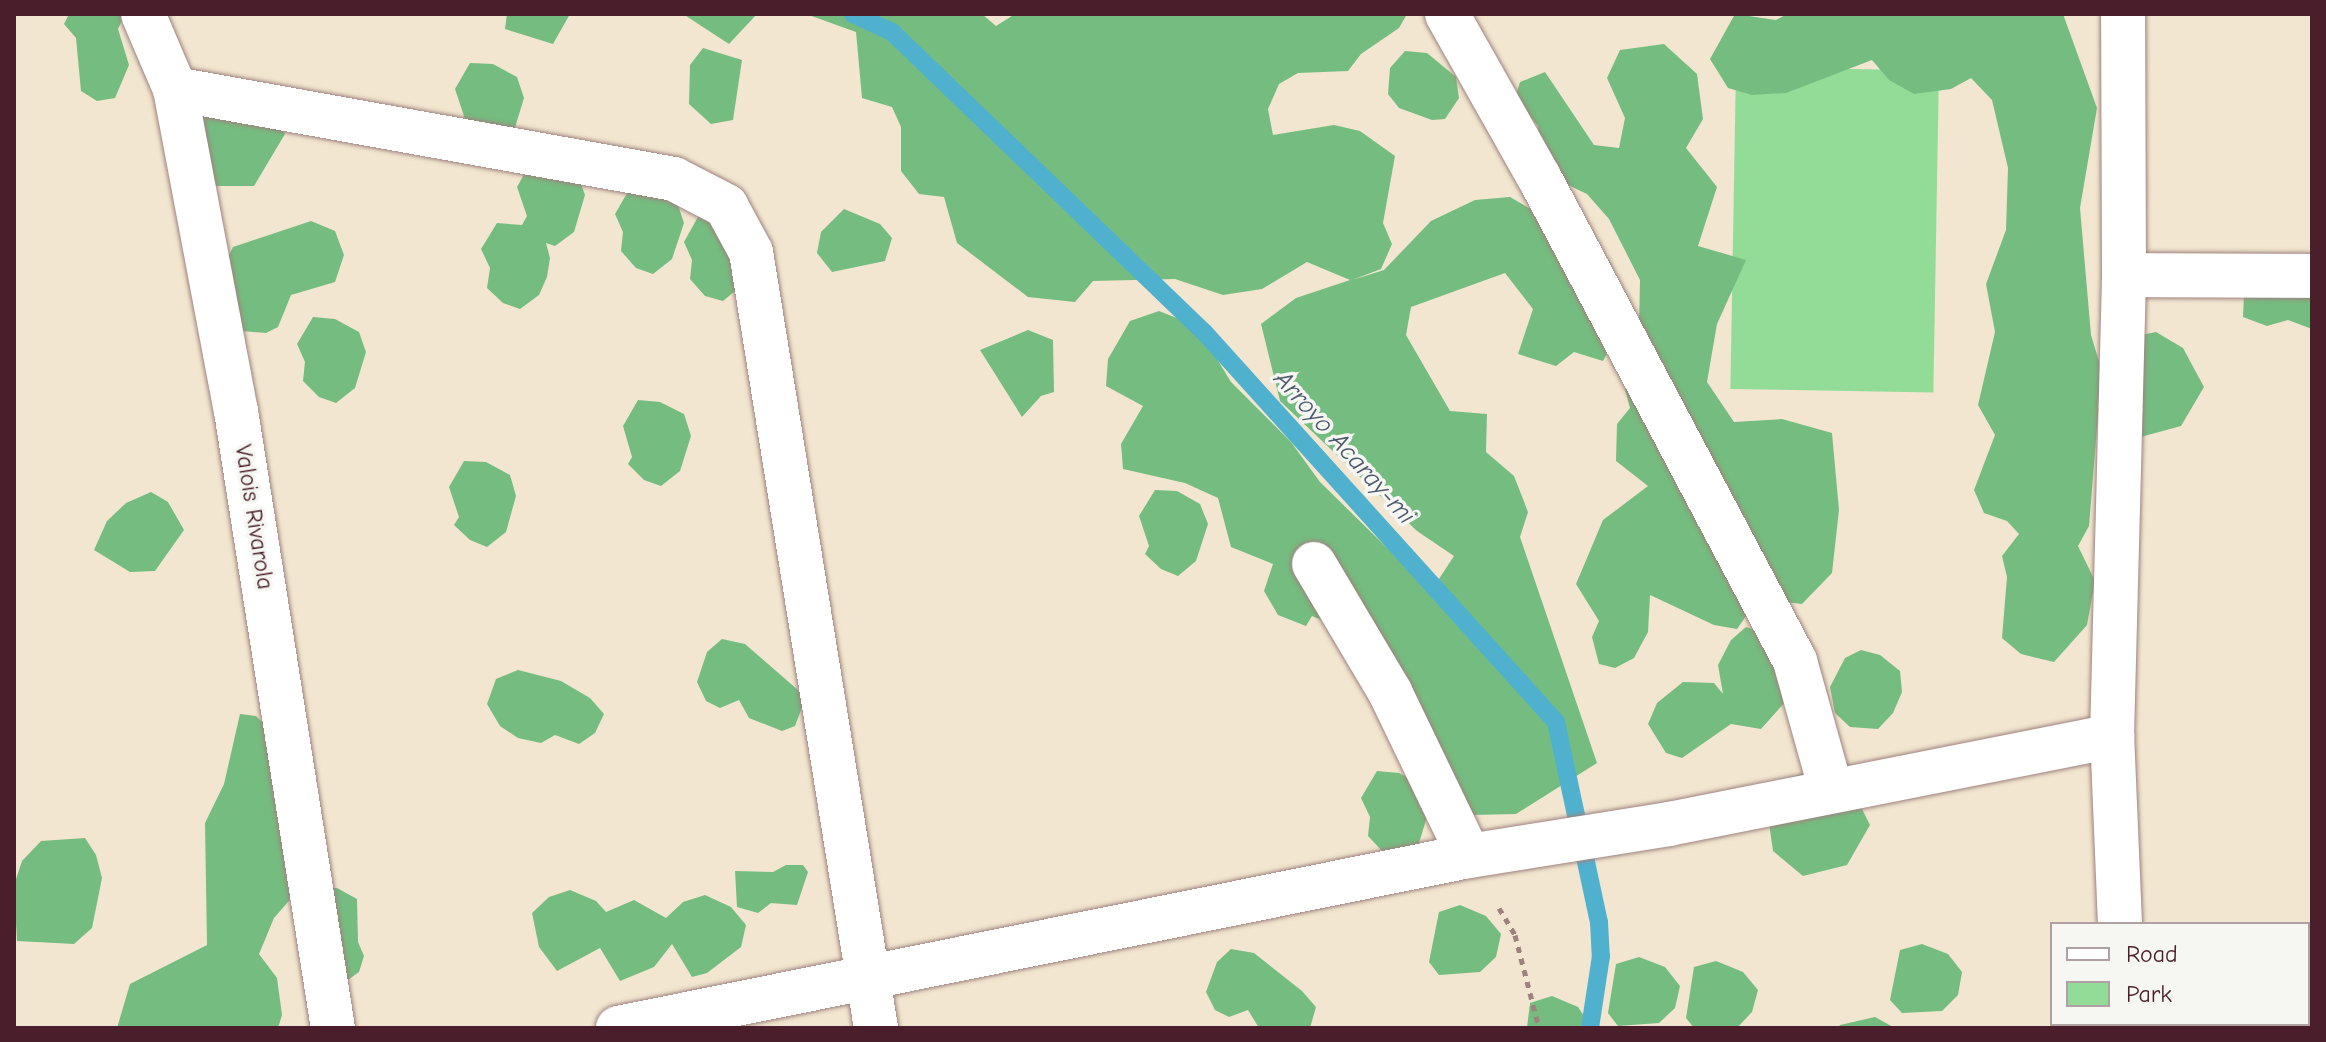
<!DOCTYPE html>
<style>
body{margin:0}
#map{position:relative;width:2326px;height:1042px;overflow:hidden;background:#f2e6d0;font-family:"Comic Neue",sans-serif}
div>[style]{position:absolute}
.green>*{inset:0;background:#92dc98;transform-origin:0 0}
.forest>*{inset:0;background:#75bc80}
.stream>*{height:18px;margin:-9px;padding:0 9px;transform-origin:9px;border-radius:9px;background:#50b1cf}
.path>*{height:5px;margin-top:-2.5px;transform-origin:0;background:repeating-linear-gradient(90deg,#9e827e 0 6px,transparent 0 12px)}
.roads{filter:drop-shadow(0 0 2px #9e827e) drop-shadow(0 0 2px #9e827e)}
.minor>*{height:44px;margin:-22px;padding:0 22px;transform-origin:22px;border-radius:22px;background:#fff}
span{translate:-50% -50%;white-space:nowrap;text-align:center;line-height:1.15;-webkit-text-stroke:7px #f6f6f2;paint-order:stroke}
.street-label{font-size:24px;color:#4a1f2b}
.water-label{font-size:26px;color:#4c596d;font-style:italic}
.frame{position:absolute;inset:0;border:16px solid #4a1f2b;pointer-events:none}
.legend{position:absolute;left:2050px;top:922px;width:260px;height:104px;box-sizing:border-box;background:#f6f6f2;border:2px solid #b1a0a2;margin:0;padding:10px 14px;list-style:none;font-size:24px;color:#4a1f2b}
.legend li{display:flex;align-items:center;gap:16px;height:40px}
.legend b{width:40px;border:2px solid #b1a0a2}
</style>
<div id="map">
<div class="green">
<i style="left:1736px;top:67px;width:203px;height:322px;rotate:1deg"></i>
</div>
<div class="forest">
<i style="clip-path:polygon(69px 14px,125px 14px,118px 29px,129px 65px,115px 98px,97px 101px,81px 91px,76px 38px,64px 24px)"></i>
<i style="clip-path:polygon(507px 14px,570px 14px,553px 44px,505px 29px)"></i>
<i style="clip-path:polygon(683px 14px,757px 14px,729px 44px)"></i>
<i style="clip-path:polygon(806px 14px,982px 14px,996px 26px,1015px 14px,1407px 14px,1399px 28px,1361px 54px,1348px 71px,1298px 73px,1279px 84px,1268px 109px,1273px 135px,1334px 125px,1360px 131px,1395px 156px,1383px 223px,1392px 244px,1381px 269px,1352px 280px,1384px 270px,1431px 221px,1475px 200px,1510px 197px,1587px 242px,1619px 330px,1603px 361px,1574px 352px,1556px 366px,1518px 354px,1533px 309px,1505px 273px,1411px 307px,1406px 335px,1450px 411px,1487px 414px,1486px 452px,1514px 476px,1528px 512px,1520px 537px,1597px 763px,1516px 814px,1472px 815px,1331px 624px,1312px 616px,1306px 626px,1278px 615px,1264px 591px,1273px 564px,1231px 547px,1218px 498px,1185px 483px,1123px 469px,1121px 444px,1143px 406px,1106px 386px,1108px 359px,1130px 321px,1159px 311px,1197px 326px,1231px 382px,1291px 442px,1320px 482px,1431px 591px,1454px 556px,1417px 531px,1280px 401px,1261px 324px,1296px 298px,1350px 280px,1307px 262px,1262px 289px,1223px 295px,1175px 279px,1093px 281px,1075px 302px,1028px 297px,957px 243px,944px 197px,919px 194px,901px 171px,901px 127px,892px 107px,862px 98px,856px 32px)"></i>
<i style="clip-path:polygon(1735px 14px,1776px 20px,1787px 14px,2063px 14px,2097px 108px,2080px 208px,2091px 335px,2101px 368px,2121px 339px,2156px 332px,2183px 348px,2204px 387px,2181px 426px,2137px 438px,2101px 378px,2089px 526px,2078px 546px,2095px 581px,2087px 625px,2054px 662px,2021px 654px,2002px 638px,2007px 577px,2002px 556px,2019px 534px,2007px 521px,1984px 513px,1974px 490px,1995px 435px,1978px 405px,1995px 332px,1986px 284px,2006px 230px,2008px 168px,1992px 100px,1971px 78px,1951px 89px,1914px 94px,1889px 80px,1872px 60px,1786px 93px,1752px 95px,1728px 88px,1710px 59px)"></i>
<i style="clip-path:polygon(1664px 44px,1697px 74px,1703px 119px,1686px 148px,1717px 187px,1698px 246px,1746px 260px,1717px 324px,1707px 382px,1734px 422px,1782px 419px,1832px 433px,1839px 510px,1832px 573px,1802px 604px,1758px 599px,1737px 629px,1714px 625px,1650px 595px,1648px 632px,1634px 658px,1615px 668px,1599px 664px,1592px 637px,1599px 621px,1576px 584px,1603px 520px,1648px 486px,1616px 461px,1617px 424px,1630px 408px,1621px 374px,1639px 326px,1640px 280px,1609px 219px,1587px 194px,1543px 173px,1538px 126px,1515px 98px,1520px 82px,1545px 72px,1594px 145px,1619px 148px,1625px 118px,1607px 78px,1620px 50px)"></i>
<i style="clip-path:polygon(703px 48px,742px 60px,733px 120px,711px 124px,689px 104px,690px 65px)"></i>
<i style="clip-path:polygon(1405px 51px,1427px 53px,1456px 77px,1459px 98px,1445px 119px,1432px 120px,1399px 108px,1388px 94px,1390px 68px)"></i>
<i style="clip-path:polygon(470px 63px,493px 64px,517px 77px,524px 98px,513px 134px,465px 119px,455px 89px)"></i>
<i style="clip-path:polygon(171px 99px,273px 99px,285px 134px,254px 186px,194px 186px)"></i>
<i style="clip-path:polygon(532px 160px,578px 175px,585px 195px,574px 232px,555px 246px,546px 243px,550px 258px,547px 277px,539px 295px,520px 309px,503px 303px,487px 288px,490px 268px,481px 249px,497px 223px,522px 225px,527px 216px,517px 187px)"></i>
<i style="clip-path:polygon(630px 188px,677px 202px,684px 223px,672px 259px,653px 274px,636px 268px,621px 251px,623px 232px,615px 214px)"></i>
<i style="clip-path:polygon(844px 209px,880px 224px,892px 238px,885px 261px,832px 272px,817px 253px,821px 232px)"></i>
<i style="clip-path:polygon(699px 215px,721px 217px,741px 286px,723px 301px,705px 296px,690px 279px,692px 260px,684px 242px)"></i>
<i style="clip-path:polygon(311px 221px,335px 231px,344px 255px,335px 282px,291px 295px,278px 327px,266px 333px,231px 330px,227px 259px,233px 247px)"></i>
<i style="clip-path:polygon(2312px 275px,2312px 329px,2288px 320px,2267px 326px,2243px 317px,2244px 293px)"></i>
<i style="clip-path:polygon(313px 317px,335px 319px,359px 332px,366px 352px,355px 388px,336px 403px,319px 397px,303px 381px,305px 362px,297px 344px)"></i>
<i style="clip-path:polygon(1028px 330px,1053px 340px,1054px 392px,1041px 396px,1022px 417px,980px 350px)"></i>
<i style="clip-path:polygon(638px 400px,660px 402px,684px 414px,691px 436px,680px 471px,661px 486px,644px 480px,628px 464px,632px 457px,623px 426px)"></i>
<i style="clip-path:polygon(464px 461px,486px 462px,510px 475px,516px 496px,506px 532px,487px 547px,470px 540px,454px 525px,459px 517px,449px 487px)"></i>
<i style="clip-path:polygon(1155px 490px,1177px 491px,1200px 504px,1208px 524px,1196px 561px,1178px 576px,1161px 569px,1145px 554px,1149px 546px,1139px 516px)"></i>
<i style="clip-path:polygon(151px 492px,168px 502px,184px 530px,155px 571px,130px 572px,94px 550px,107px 521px,126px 503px)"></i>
<i style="clip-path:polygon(1746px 627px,1775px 636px,1794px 692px,1761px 729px,1731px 724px,1682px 758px,1666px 753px,1648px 724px,1657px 703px,1683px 682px,1714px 683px,1723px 694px,1718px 665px,1731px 640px)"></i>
<i style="clip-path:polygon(722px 639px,745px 644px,806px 697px,795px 726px,782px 731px,749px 718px,739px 700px,720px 708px,706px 701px,697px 682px,707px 652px)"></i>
<i style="clip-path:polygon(1861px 650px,1880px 655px,1900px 671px,1902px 692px,1893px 713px,1878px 729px,1850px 727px,1835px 713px,1830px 687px,1845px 658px)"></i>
<i style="clip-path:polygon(518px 670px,561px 681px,590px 698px,604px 714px,595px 733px,579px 744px,555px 735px,541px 743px,518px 738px,500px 726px,487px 704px,496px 679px)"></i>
<i style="clip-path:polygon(240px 714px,256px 716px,272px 732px,308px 879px,274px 918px,259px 954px,277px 978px,282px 1015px,278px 1028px,117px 1028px,130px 984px,207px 945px,205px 823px,224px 784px)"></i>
<i style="clip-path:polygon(1822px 769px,1850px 785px,1870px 825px,1847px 865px,1803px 876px,1773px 851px,1767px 809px,1787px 778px)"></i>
<i style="clip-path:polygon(1377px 771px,1399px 773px,1424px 786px,1430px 807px,1419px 843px,1400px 857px,1383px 852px,1368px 836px,1370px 817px,1361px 798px)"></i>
<i style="clip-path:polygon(85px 838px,96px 855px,102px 878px,92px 928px,74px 944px,17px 941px,14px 885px,22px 861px,41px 841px)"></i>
<i style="clip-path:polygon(786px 865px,803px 865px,808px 872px,797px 905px,771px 903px,758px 913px,737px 907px,735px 871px,773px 872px)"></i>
<i style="clip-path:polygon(321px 888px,337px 888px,357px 899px,358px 942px,364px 956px,359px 972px,345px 982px)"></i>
<i style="clip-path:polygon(570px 890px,596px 901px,606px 912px,634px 900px,666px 918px,683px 902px,705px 895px,731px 907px,746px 925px,741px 947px,707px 973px,692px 977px,672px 944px,654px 967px,620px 981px,600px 948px,557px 971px,539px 947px,532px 913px,549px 897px)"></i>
<i style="clip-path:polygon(1460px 905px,1486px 916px,1501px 934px,1496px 957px,1480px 972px,1439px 975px,1429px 962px,1439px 912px)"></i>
<i style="clip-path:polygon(1922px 944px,1948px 954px,1962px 972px,1958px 995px,1942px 1011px,1902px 1013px,1890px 1000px,1900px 950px)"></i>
<i style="clip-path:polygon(1231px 949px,1254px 953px,1302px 991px,1316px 1007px,1310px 1028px,1259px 1028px,1248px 1010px,1229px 1017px,1215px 1010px,1206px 992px,1217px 962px)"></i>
<i style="clip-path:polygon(1639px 957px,1665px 967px,1680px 986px,1675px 1008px,1659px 1023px,1618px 1026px,1608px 1013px,1616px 964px)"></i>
<i style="clip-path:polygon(1716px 961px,1743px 972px,1758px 990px,1752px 1012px,1737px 1028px,1694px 1028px,1686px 1018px,1694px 967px)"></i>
<i style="clip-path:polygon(1552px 996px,1578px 1007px,1592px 1028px,1527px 1028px,1530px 1003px)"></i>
<i style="clip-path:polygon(1875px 1017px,1895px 1028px,1838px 1028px,1840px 1025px)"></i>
</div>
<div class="stream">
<i style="left:853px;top:14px;width:43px;rotate:24.8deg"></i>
<i style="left:892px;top:32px;width:433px;rotate:43.9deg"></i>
<i style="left:1204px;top:332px;width:525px;rotate:47.93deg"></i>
<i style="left:1556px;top:722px;width:205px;rotate:77.9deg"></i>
<i style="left:1599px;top:922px;width:34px;rotate:87deg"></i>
<i style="left:1601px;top:956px;width:73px;rotate:98.7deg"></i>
</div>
<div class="path">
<i style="left:1499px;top:908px;width:31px;rotate:59deg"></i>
<i style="left:1515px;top:935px;width:96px;rotate:75.5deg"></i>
</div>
<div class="roads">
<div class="minor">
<i style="left:143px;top:14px;width:82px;rotate:66.9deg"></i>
<i style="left:175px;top:89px;width:328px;rotate:79.3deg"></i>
<i style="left:236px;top:411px;width:625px;rotate:81.07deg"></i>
<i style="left:1447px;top:14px;width:187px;rotate:60.6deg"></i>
<i style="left:1539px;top:177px;width:548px;rotate:62.12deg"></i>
<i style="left:1795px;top:661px;width:134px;rotate:74.4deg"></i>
<i style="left:175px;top:89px;width:507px;rotate:10.22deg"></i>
<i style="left:674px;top:179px;width:59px;rotate:27.4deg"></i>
<i style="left:726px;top:206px;width:52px;rotate:61.5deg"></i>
<i style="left:751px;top:252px;width:786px;rotate:80.85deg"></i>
<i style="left:2124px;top:275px;width:188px;rotate:0.3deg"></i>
<i style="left:1314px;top:564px;width:149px;rotate:59.3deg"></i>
<i style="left:1390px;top:692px;width:182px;rotate:64.3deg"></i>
<i style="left:2120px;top:924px;width:188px;rotate:-92.4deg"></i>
<i style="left:2112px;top:736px;width:461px;rotate:-88.5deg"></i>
<i style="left:2124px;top:275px;width:261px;rotate:-90.2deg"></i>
<i style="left:2308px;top:993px;width:4px"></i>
<i style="left:618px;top:1028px;width:868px;rotate:-11.43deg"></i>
<i style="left:1469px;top:856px;width:203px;rotate:-9.1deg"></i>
<i style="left:1669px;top:824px;width:452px;rotate:-11.2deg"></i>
<i style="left:2122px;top:1028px;width:4px;rotate:-90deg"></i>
</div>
</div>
<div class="street-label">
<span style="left:254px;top:517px;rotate:81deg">Valois Rivarola</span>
</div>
<div class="water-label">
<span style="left:1344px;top:448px;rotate:48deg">Arroyo Acaray-mi</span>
</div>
<div class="frame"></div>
<ul class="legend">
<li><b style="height:10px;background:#fff"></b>Road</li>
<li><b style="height:22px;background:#92dc98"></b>Park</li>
</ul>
</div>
